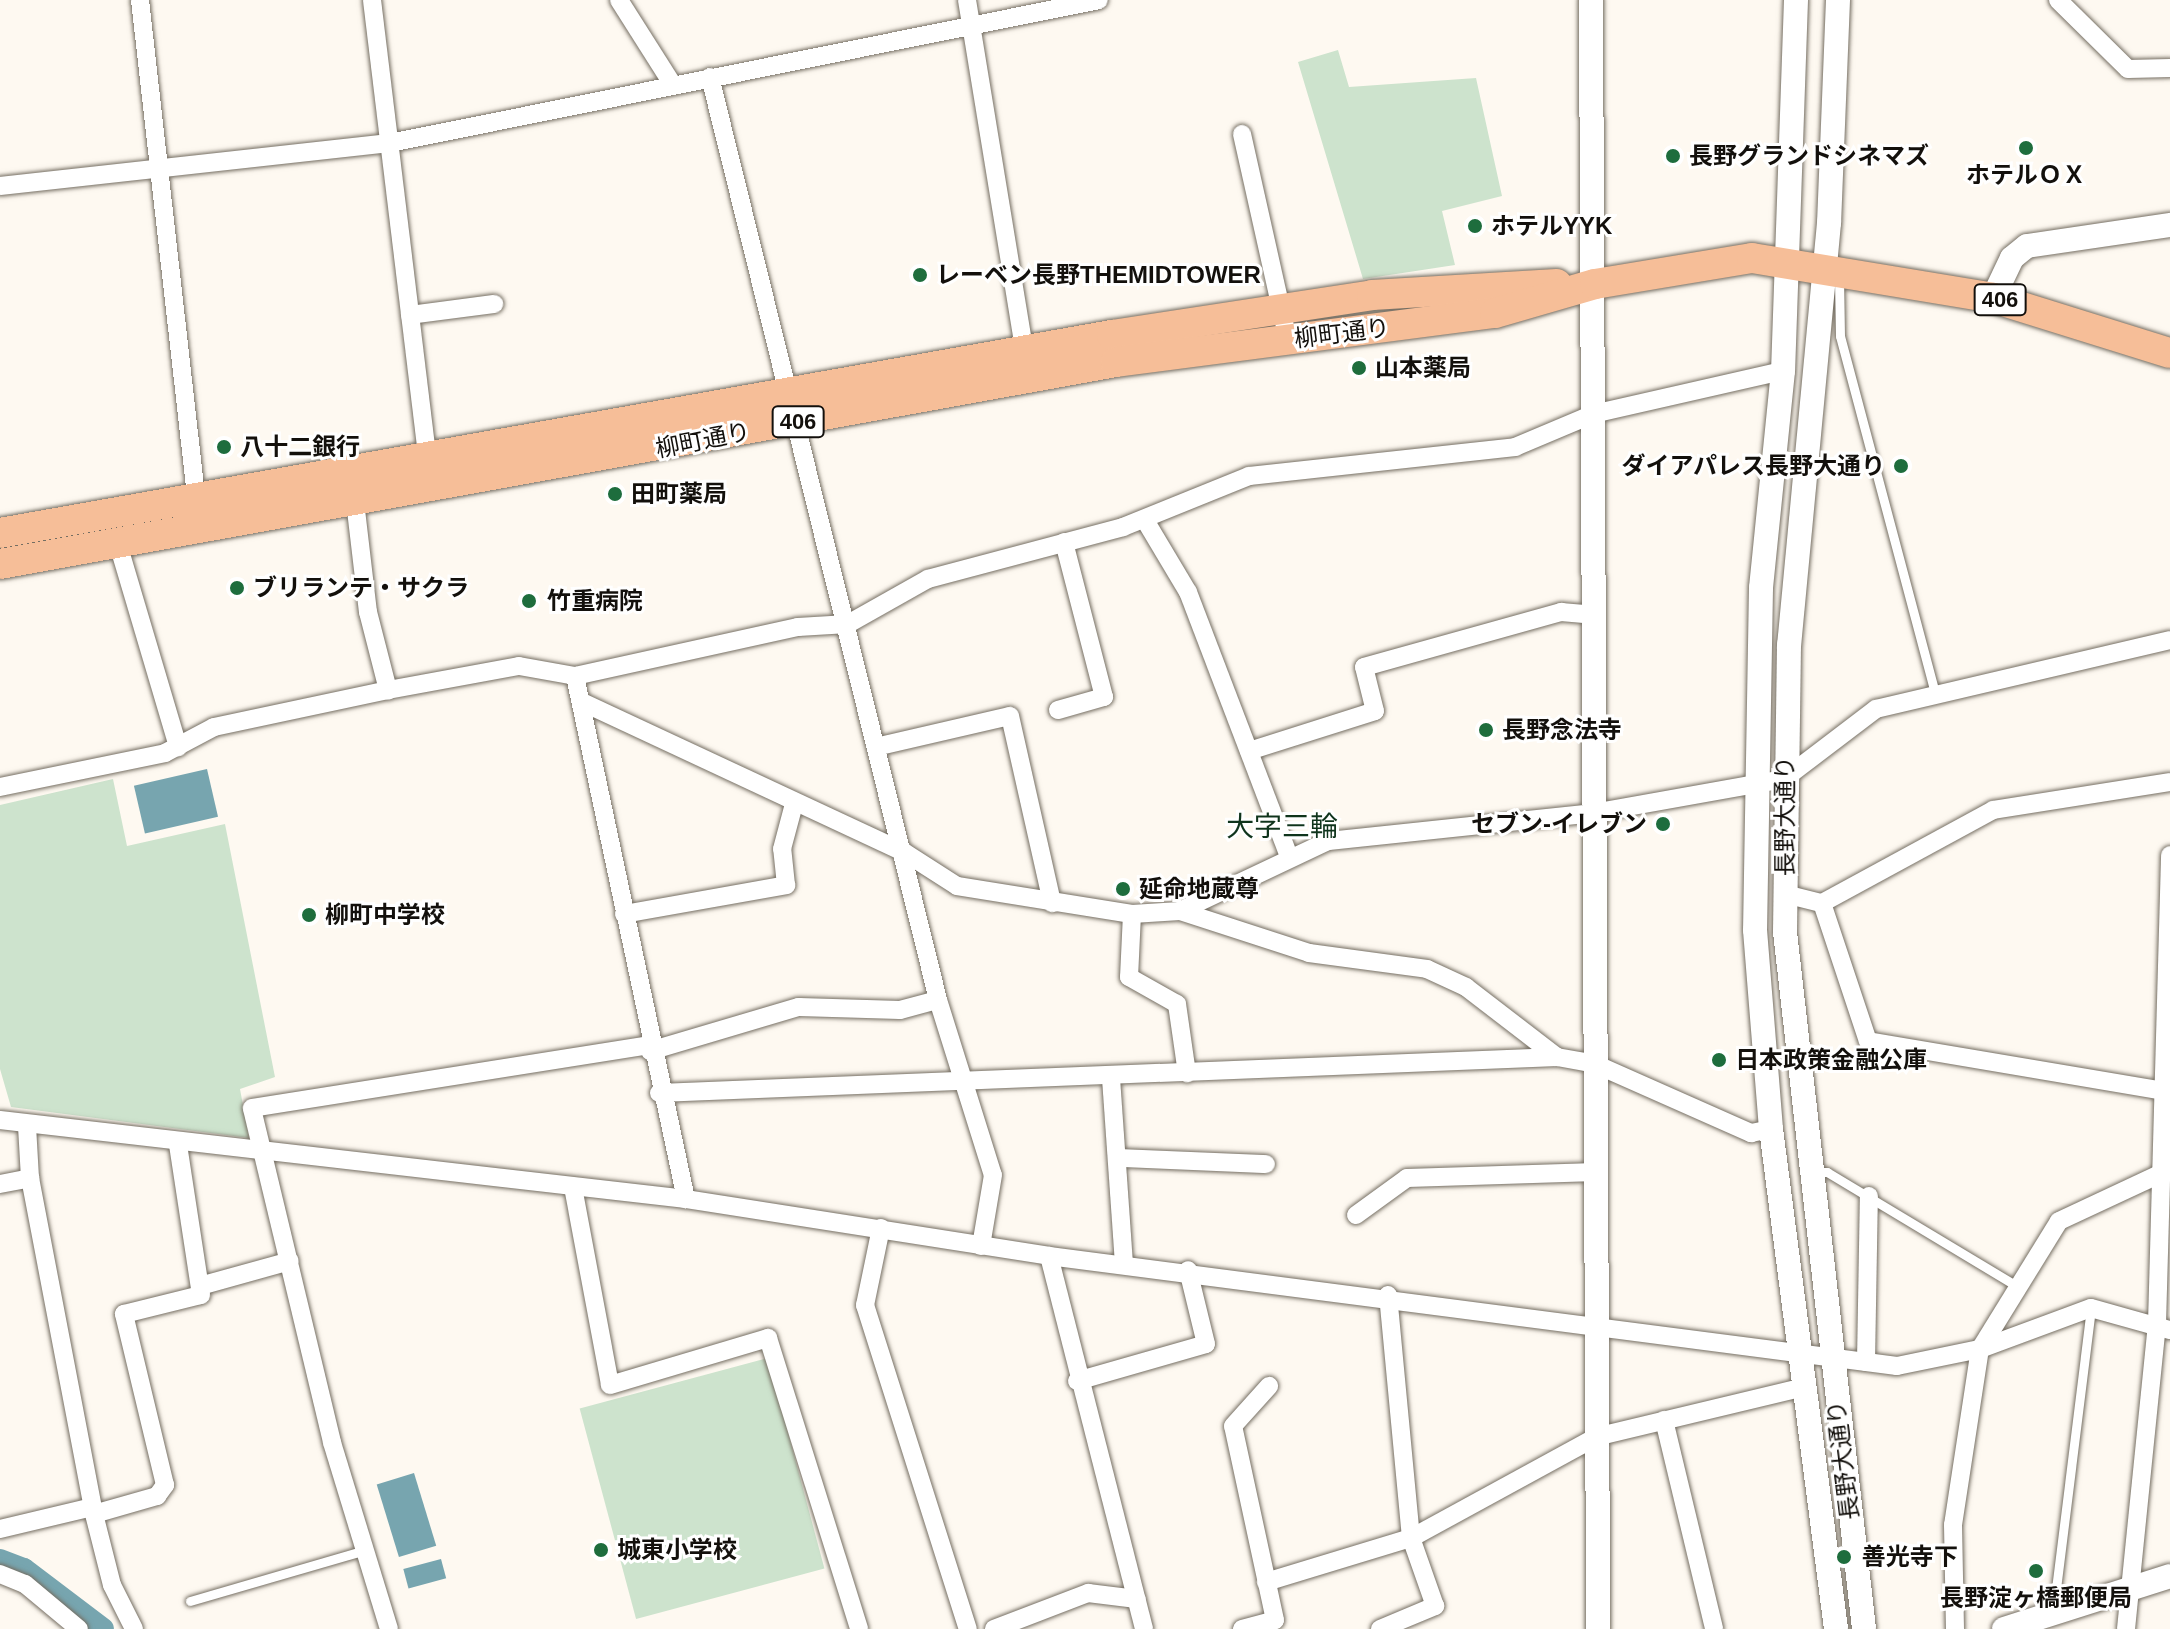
<!DOCTYPE html>
<meta charset="utf-8">
<style>
body{margin:0}
#map{position:relative;width:2170px;height:1629px;overflow:hidden;background:#fef9f1;font-family:Arial,"Noto Sans JP",sans-serif}
div>[style]{position:absolute}
.green>*{inset:0;background:#cde3cd;transform-origin:0 0}
.water>*{inset:0;background:#77a5af;transform-origin:0 0}
.canal>*{height:22px;margin:-11px;padding:0 11px;transform-origin:11px;border-radius:11px;background:#77a5af}
.roads{filter:drop-shadow(0 0 2px #756e62) drop-shadow(0 0 2px #756e62)}
.service>*{height:9px;margin:-4.5px;padding:0 4.5px;transform-origin:4.5px;border-radius:4.5px;background:#fff}
.minor>*{height:18px;margin:-9px;padding:0 9px;transform-origin:9px;border-radius:9px;background:#fff}
.tertiary>*{height:24px;margin:-12px;padding:0 12px;transform-origin:12px;border-radius:12px;background:#fff}
.trunk>*{height:30px;margin:-15px;padding:0 15px;transform-origin:15px;border-radius:15px;background:#f6be98}
.dots>*{width:22px;height:22px;translate:-50% -50%;box-sizing:border-box;border:4px solid #fff;border-radius:50%}
span{translate:-50% -50%;white-space:nowrap;text-align:center;line-height:1.15;-webkit-text-stroke:6px #fff;paint-order:stroke}
.shield-label span{padding:2px 6px;background:#fff;border:2px solid;border-radius:6px;-webkit-text-stroke-width:0}
.shield-label{font-size:22px;color:#13100c;font-weight:700}
.poi-label{font-size:24px;color:#13100c;font-weight:700}
.left{translate:0 -50%;text-align:left}
.right{translate:-100% -50%;text-align:right}
.street-label{font-size:24px;color:#13100c}
.quarter-label{font-size:28px;color:#0f341c}
</style>
<div id="map">
<div class="green">
<i style="clip-path:polygon(1338px 50px,1349px 87px,1476px 78px,1502px 196px,1442px 211px,1455px 265px,1363px 279px,1298px 62px)"></i>
<i style="clip-path:polygon(113px 779px,127px 846px,225px 824px,275px 1077px,240px 1089px,249px 1138px,11px 1107px,0 1069px,0 805px)"></i>
<i style="left:768px;top:1358px;width:218px;height:195px;rotate:75deg"></i>
</div>
<div class="water">
<i style="left:207px;top:769px;width:49px;height:75px;rotate:77deg"></i>
<i style="left:414px;top:1473px;width:76px;height:39px;rotate:73deg"></i>
<i style="left:441px;top:1559px;width:20px;height:39px;rotate:75deg"></i>
</div>
<div class="canal">
<i style="left:0;top:1560px;width:26px;rotate:21deg"></i>
<i style="left:24px;top:1569px;width:99px;rotate:37.2deg"></i>
</div>
<div class="roads">
<div class="service">
<i style="left:1839px;top:278px;width:58px;rotate:89deg"></i>
<i style="left:1840px;top:336px;width:370px;rotate:75.1deg"></i>
<i style="left:1814px;top:1172px;width:13px"></i>
<i style="left:1827px;top:1172px;width:222px;rotate:31deg"></i>
<i style="left:190px;top:1601px;width:183px;rotate:-16.2deg"></i>
<i style="left:2053px;top:1613px;width:307px;rotate:-82.9deg"></i>
</div>
<div class="minor">
<i style="left:140px;top:0;width:507px;rotate:83.55deg"></i>
<i style="left:372px;top:0;width:469px;rotate:83.1deg"></i>
<i style="left:619px;top:0;width:101px;rotate:57.6deg"></i>
<i style="left:967px;top:0;width:365px;rotate:80.7deg"></i>
<i style="left:2058px;top:0;width:98px;rotate:44.6deg"></i>
<i style="left:2128px;top:69px;width:42px;rotate:-1.4deg"></i>
<i style="left:710px;top:77px;width:951px;rotate:76.12deg"></i>
<i style="left:938px;top:1000px;width:183px;rotate:72.6deg"></i>
<i style="left:993px;top:1175px;width:72px;rotate:99.6deg"></i>
<i style="left:1242px;top:134px;width:211px;rotate:77.4deg"></i>
<i style="left:0;top:186px;width:392px;rotate:-6.3deg"></i>
<i style="left:390px;top:143px;width:723px;rotate:-11.4deg"></i>
<i style="left:410px;top:315px;width:85px;rotate:-7.5deg"></i>
<i style="left:354px;top:493px;width:120px;rotate:83.3deg"></i>
<i style="left:368px;top:612px;width:81px;rotate:75.6deg"></i>
<i style="left:1145px;top:520px;width:84px;rotate:59.2deg"></i>
<i style="left:1188px;top:592px;width:283px;rotate:69.1deg"></i>
<i style="left:118px;top:544px;width:212px;rotate:73.5deg"></i>
<i style="left:575px;top:676px;width:535px;rotate:78.02deg"></i>
<i style="left:584px;top:703px;width:353px;rotate:25deg"></i>
<i style="left:904px;top:852px;width:63px;rotate:32.7deg"></i>
<i style="left:957px;top:886px;width:177px;rotate:9.1deg"></i>
<i style="left:1132px;top:914px;width:48px;rotate:-3.6deg"></i>
<i style="left:1180px;top:911px;width:136px;rotate:18deg"></i>
<i style="left:1309px;top:953px;width:119px;rotate:7.7deg"></i>
<i style="left:1427px;top:969px;width:43px;rotate:24.8deg"></i>
<i style="left:1466px;top:987px;width:115px;rotate:37.6deg"></i>
<i style="left:1058px;top:710px;width:48px;rotate:-15.8deg"></i>
<i style="left:1104px;top:697px;width:160px;rotate:-104.5deg"></i>
<i style="left:880px;top:746px;width:133px;rotate:-13deg"></i>
<i style="left:1010px;top:716px;width:192px;rotate:77.3deg"></i>
<i style="left:1249px;top:751px;width:132px;rotate:-17.6deg"></i>
<i style="left:1375px;top:711px;width:45px;rotate:-104deg"></i>
<i style="left:1364px;top:667px;width:205px;rotate:-15.6deg"></i>
<i style="left:1561px;top:612px;width:32px;rotate:5deg"></i>
<i style="left:0;top:787px;width:168px;rotate:-11.6deg"></i>
<i style="left:165px;top:753px;width:55px;rotate:-28deg"></i>
<i style="left:214px;top:727px;width:178px;rotate:-12deg"></i>
<i style="left:388px;top:690px;width:133px;rotate:-10.4deg"></i>
<i style="left:519px;top:666px;width:57px;rotate:10.1deg"></i>
<i style="left:575px;top:676px;width:228px;rotate:-12.4deg"></i>
<i style="left:798px;top:627px;width:50px;rotate:-3.4deg"></i>
<i style="left:848px;top:624px;width:92px;rotate:-29.4deg"></i>
<i style="left:928px;top:579px;width:202px;rotate:-14.9deg"></i>
<i style="left:1123px;top:527px;width:136px;rotate:-22deg"></i>
<i style="left:1249px;top:476px;width:268px;rotate:-6.2deg"></i>
<i style="left:1515px;top:447px;width:85px;rotate:-22.9deg"></i>
<i style="left:1593px;top:414px;width:195px;rotate:-12.8deg"></i>
<i style="left:1785px;top:894px;width:38px;rotate:14deg"></i>
<i style="left:1822px;top:903px;width:145px;rotate:71.6deg"></i>
<i style="left:1868px;top:1041px;width:304px;rotate:9.6deg"></i>
<i style="left:1822px;top:903px;width:195px;rotate:-28.5deg"></i>
<i style="left:1993px;top:810px;width:179px;rotate:-9deg"></i>
<i style="left:1180px;top:911px;width:164px;rotate:-25.3deg"></i>
<i style="left:1328px;top:841px;width:266px;rotate:-6deg"></i>
<i style="left:1593px;top:813px;width:194px;rotate:-10.1deg"></i>
<i style="left:1784px;top:779px;width:116px;rotate:-37.3deg"></i>
<i style="left:1876px;top:709px;width:302px;rotate:-13.2deg"></i>
<i style="left:624px;top:914px;width:165px;rotate:-10.1deg"></i>
<i style="left:786px;top:885px;width:36px;rotate:-96deg"></i>
<i style="left:782px;top:849px;width:47px;rotate:-75.1deg"></i>
<i style="left:1132px;top:914px;width:63px;rotate:92.7deg"></i>
<i style="left:1129px;top:977px;width:55px;rotate:29.4deg"></i>
<i style="left:1177px;top:1004px;width:70px;rotate:81.8deg"></i>
<i style="left:650px;top:1051px;width:155px;rotate:-16.5deg"></i>
<i style="left:799px;top:1007px;width:101px;rotate:1.7deg"></i>
<i style="left:900px;top:1010px;width:39px;rotate:-15deg"></i>
<i style="left:1111px;top:1078px;width:187px;rotate:86deg"></i>
<i style="left:659px;top:1093px;width:899px;rotate:-2.3deg"></i>
<i style="left:1557px;top:1057px;width:39px;rotate:10deg"></i>
<i style="left:1595px;top:1064px;width:171px;rotate:23.9deg"></i>
<i style="left:1751px;top:1133px;width:20px;rotate:-11deg"></i>
<i style="left:0;top:1120px;width:691px;rotate:6.57deg"></i>
<i style="left:686px;top:1199px;width:367px;rotate:8.9deg"></i>
<i style="left:1049px;top:1256px;width:855px;rotate:7.39deg"></i>
<i style="left:1897px;top:1366px;width:85px;rotate:-11.6deg"></i>
<i style="left:1980px;top:1349px;width:118px;rotate:-20.3deg"></i>
<i style="left:2091px;top:1308px;width:82px;rotate:15.6deg"></i>
<i style="left:27px;top:1126px;width:52px;rotate:86.7deg"></i>
<i style="left:30px;top:1178px;width:342px;rotate:79.2deg"></i>
<i style="left:94px;top:1514px;width:73px;rotate:75.8deg"></i>
<i style="left:112px;top:1585px;width:49px;rotate:63.4deg"></i>
<i style="left:1121px;top:1158px;width:145px;rotate:2.4deg"></i>
<i style="left:0;top:1184px;width:31px;rotate:-11deg"></i>
<i style="left:573px;top:1187px;width:201px;rotate:79.4deg"></i>
<i style="left:610px;top:1385px;width:165px;rotate:-16.6deg"></i>
<i style="left:768px;top:1338px;width:305px;rotate:72.6deg"></i>
<i style="left:1356px;top:1215px;width:63px;rotate:-36deg"></i>
<i style="left:1407px;top:1178px;width:189px;rotate:-1.8deg"></i>
<i style="left:881px;top:1228px;width:79px;rotate:101.7deg"></i>
<i style="left:865px;top:1305px;width:340px;rotate:72.4deg"></i>
<i style="left:1049px;top:1256px;width:385px;rotate:75.7deg"></i>
<i style="left:200px;top:1286px;width:93px;rotate:-15.5deg"></i>
<i style="left:1866px;top:1362px;width:166px;rotate:-89deg"></i>
<i style="left:1077px;top:1381px;width:134px;rotate:-16deg"></i>
<i style="left:1206px;top:1344px;width:76px;rotate:-103.7deg"></i>
<i style="left:1664px;top:1420px;width:215px;rotate:76.5deg"></i>
<i style="left:94px;top:1514px;width:66px;rotate:-15.9deg"></i>
<i style="left:157px;top:1496px;width:14px;rotate:-54deg"></i>
<i style="left:165px;top:1485px;width:176px;rotate:-103.5deg"></i>
<i style="left:124px;top:1314px;width:79px;rotate:-13.9deg"></i>
<i style="left:201px;top:1295px;width:152px;rotate:-98.7deg"></i>
<i style="left:0;top:1529px;width:95px;rotate:-13.4deg"></i>
<i style="left:0;top:1574px;width:27px;rotate:22deg"></i>
<i style="left:25px;top:1584px;width:70px;rotate:39.8deg"></i>
<i style="left:1266px;top:1582px;width:152px;rotate:-16.9deg"></i>
<i style="left:1411px;top:1538px;width:211px;rotate:-28.6deg"></i>
<i style="left:1596px;top:1437px;width:215px;rotate:-13.5deg"></i>
<i style="left:389px;top:1629px;width:195px;rotate:-107deg"></i>
<i style="left:332px;top:1442px;width:343px;rotate:-103.5deg"></i>
<i style="left:252px;top:1108px;width:401px;rotate:-9deg"></i>
<i style="left:994px;top:1629px;width:101px;rotate:-21deg"></i>
<i style="left:1088px;top:1593px;width:49px;rotate:7deg"></i>
<i style="left:1242px;top:1629px;width:34px;rotate:-15deg"></i>
<i style="left:1275px;top:1620px;width:198px;rotate:-102.2deg"></i>
<i style="left:1233px;top:1426px;width:54px;rotate:-48deg"></i>
<i style="left:1380px;top:1629px;width:60px;rotate:-22.7deg"></i>
<i style="left:1435px;top:1606px;width:72px;rotate:-109.4deg"></i>
<i style="left:1411px;top:1538px;width:244px;rotate:-95.4deg"></i>
<i style="left:1955px;top:1629px;width:104px;rotate:-91.1deg"></i>
<i style="left:1953px;top:1525px;width:178px;rotate:-81.3deg"></i>
<i style="left:1980px;top:1349px;width:150px;rotate:-58.3deg"></i>
<i style="left:2059px;top:1221px;width:114px;rotate:-25deg"></i>
<i style="left:2126px;top:1629px;width:307px;rotate:-84.2deg"></i>
<i style="left:2157px;top:1324px;width:469px;rotate:-88.4deg"></i>
</div>
<div class="tertiary">
<i style="left:1591px;top:0;width:1629px;rotate:89.75deg"></i>
<i style="left:1796px;top:0;width:371px;rotate:92deg"></i>
<i style="left:1783px;top:371px;width:218px;rotate:95.8deg"></i>
<i style="left:1761px;top:588px;width:342px;rotate:91deg"></i>
<i style="left:1755px;top:930px;width:200px;rotate:85.4deg"></i>
<i style="left:1771px;top:1129px;width:504px;rotate:82.59deg"></i>
<i style="left:1838px;top:0;width:223px;rotate:92.3deg"></i>
<i style="left:1829px;top:223px;width:424px;rotate:95.4deg"></i>
<i style="left:1789px;top:645px;width:287px;rotate:90.8deg"></i>
<i style="left:1785px;top:932px;width:701px;rotate:83.53deg"></i>
<i style="left:1993px;top:298px;width:44px;rotate:-64.6deg"></i>
<i style="left:2012px;top:258px;width:19px;rotate:-39deg"></i>
<i style="left:2027px;top:246px;width:145px;rotate:-8.4deg"></i>
<i style="left:2004px;top:1629px;width:174px;rotate:-17.7deg"></i>
</div>
<div class="trunk">
<i style="left:0;top:533px;width:1129px;rotate:-10.1deg"></i>
<i style="left:1112px;top:335px;width:263px;rotate:-8.7deg"></i>
<i style="left:1372px;top:295px;width:185px;rotate:-3.4deg"></i>
<i style="left:0;top:564px;width:1134px;rotate:-10.26deg"></i>
<i style="left:1116px;top:362px;width:382px;rotate:-7.4deg"></i>
<i style="left:1495px;top:313px;width:104px;rotate:-16.2deg"></i>
<i style="left:1595px;top:284px;width:159px;rotate:-9.4deg"></i>
<i style="left:1752px;top:258px;width:244px;rotate:9.4deg"></i>
<i style="left:1993px;top:298px;width:185px;rotate:17.3deg"></i>
</div>
</div>
<div class="dots">
<i style="left:2026px;top:148px;background:#1e6d3d"></i>
<i style="left:1673px;top:156px;background:#1e6d3d"></i>
<i style="left:1475px;top:226px;background:#1e6d3d"></i>
<i style="left:920px;top:275px;background:#1e6d3d"></i>
<i style="left:1359px;top:368px;background:#1e6d3d"></i>
<i style="left:224px;top:447px;background:#1e6d3d"></i>
<i style="left:1901px;top:466px;background:#1e6d3d"></i>
<i style="left:615px;top:494px;background:#1e6d3d"></i>
<i style="left:237px;top:588px;background:#1e6d3d"></i>
<i style="left:529px;top:601px;background:#1e6d3d"></i>
<i style="left:1486px;top:730px;background:#1e6d3d"></i>
<i style="left:1663px;top:824px;background:#1e6d3d"></i>
<i style="left:1123px;top:889px;background:#1e6d3d"></i>
<i style="left:309px;top:915px;background:#1e6d3d"></i>
<i style="left:1719px;top:1060px;background:#1e6d3d"></i>
<i style="left:601px;top:1550px;background:#1e6d3d"></i>
<i style="left:1844px;top:1557px;background:#1e6d3d"></i>
<i style="left:2036px;top:1571px;background:#1e6d3d"></i>
</div>
<div class="shield-label">
<span style="left:2000px;top:300px">406</span>
<span style="left:798px;top:422px">406</span>
</div>
<div class="poi-label">
<span class="left" style="left:1689px;top:156px">長野グランドシネマズ</span>
<span style="left:2026px;top:175px">ホテルＯＸ</span>
<span class="left" style="left:1491px;top:226px">ホテルYYK</span>
<span class="left" style="left:936px;top:275px">レーベン長野THEMIDTOWER</span>
<span class="left" style="left:1375px;top:368px">山本薬局</span>
<span class="left" style="left:240px;top:447px">八十二銀行</span>
<span class="right" style="left:1885px;top:466px">ダイアパレス長野大通り</span>
<span class="left" style="left:631px;top:494px">田町薬局</span>
<span class="left" style="left:253px;top:588px">ブリランテ・サクラ</span>
<span class="left" style="left:547px;top:601px">竹重病院</span>
<span class="left" style="left:1502px;top:730px">長野念法寺</span>
<span class="right" style="left:1647px;top:824px">セブン-イレブン</span>
<span class="left" style="left:1139px;top:889px">延命地蔵尊</span>
<span class="left" style="left:325px;top:915px">柳町中学校</span>
<span class="left" style="left:1735px;top:1060px">日本政策金融公庫</span>
<span class="left" style="left:617px;top:1550px">城東小学校</span>
<span class="left" style="left:1862px;top:1557px">善光寺下</span>
<span style="left:2036px;top:1598px">長野淀ヶ橋郵便局</span>
</div>
<div class="street-label">
<span style="left:1342px;top:333px;rotate:-7deg">柳町通り</span>
<span style="left:703px;top:440px;rotate:-11deg">柳町通り</span>
<span style="left:1785px;top:816px;rotate:-90deg">長野大通り</span>
<span style="left:1843px;top:1460px;rotate:-97deg">長野大通り</span>
</div>
<div class="quarter-label">
<span style="left:1282px;top:827px">大字三輪</span>
</div>
</div>
